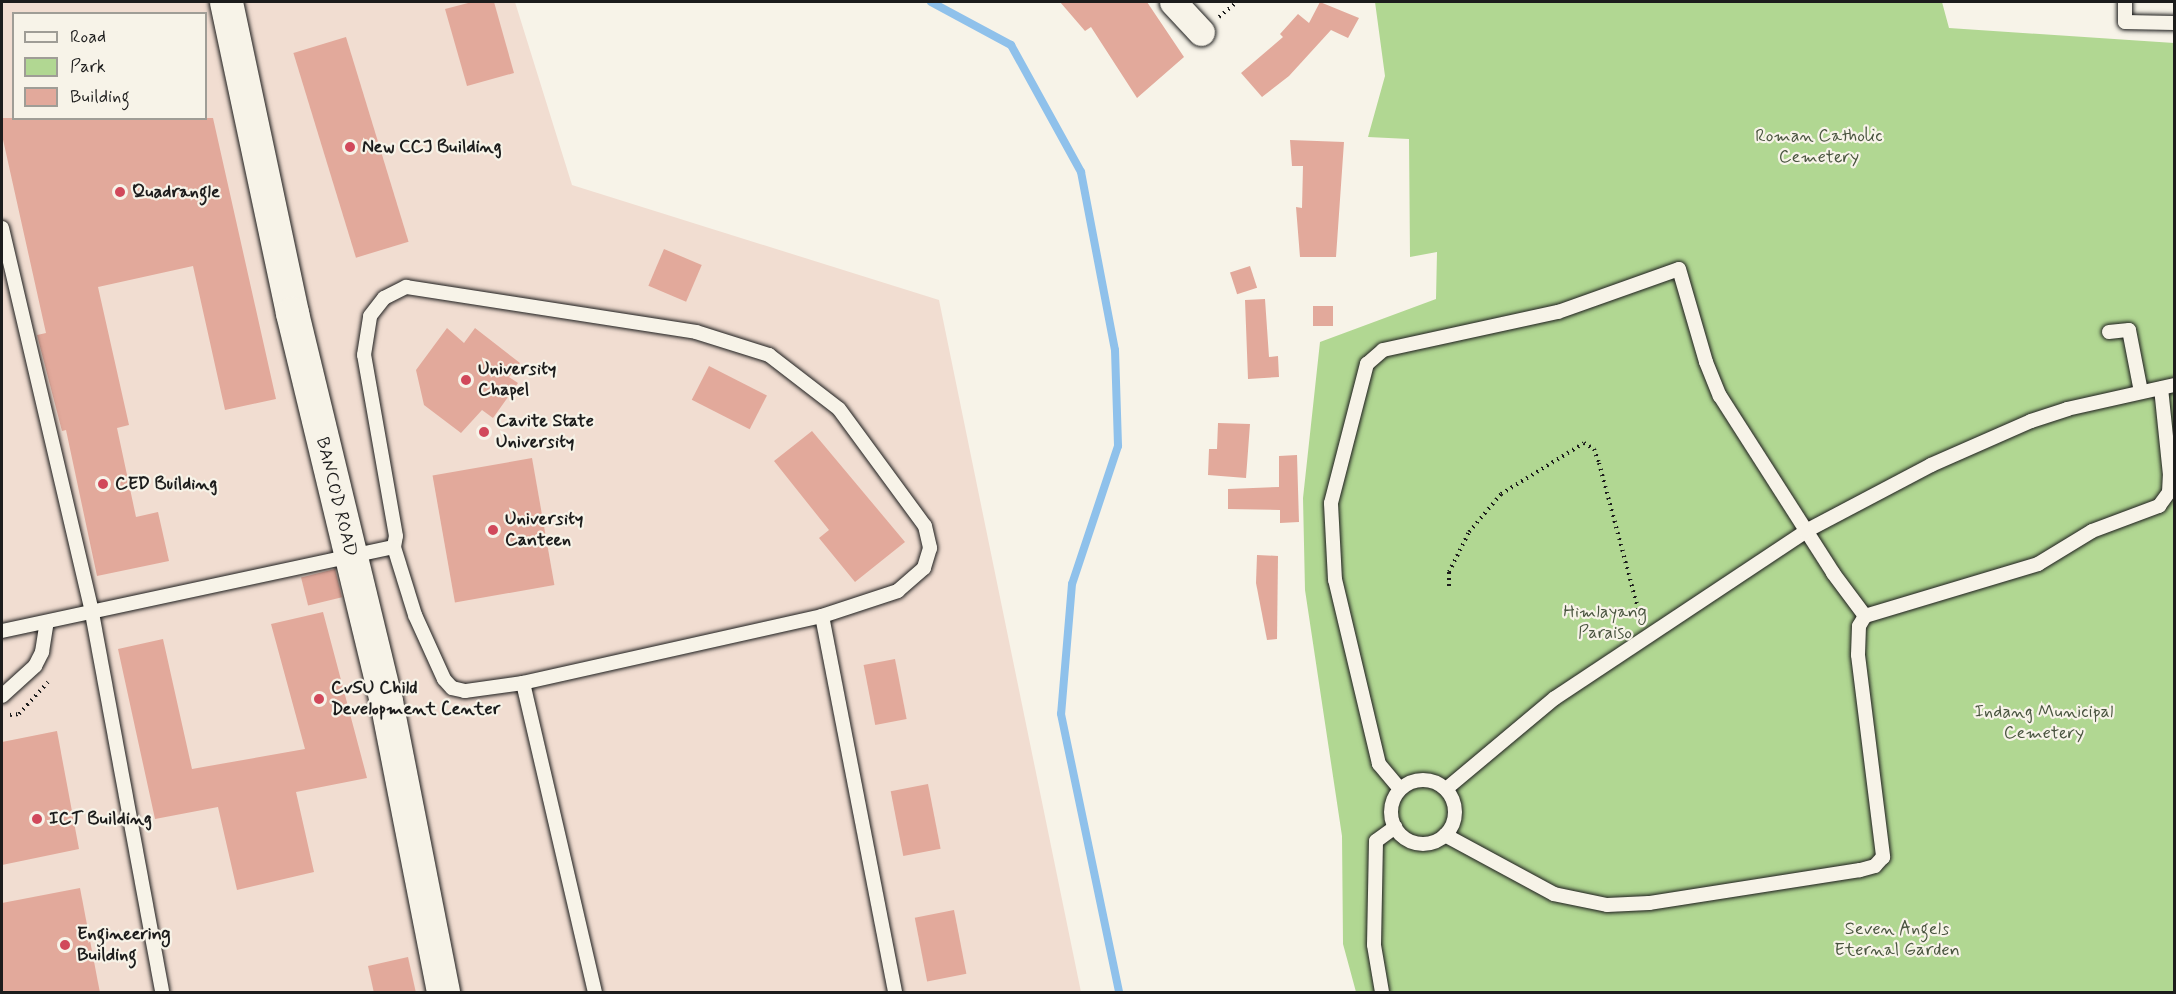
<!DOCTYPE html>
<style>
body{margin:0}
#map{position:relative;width:2176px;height:994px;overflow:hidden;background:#f7f3e8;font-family:Mynerve,sans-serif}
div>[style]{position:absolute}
.built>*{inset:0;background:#f1ddd1}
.green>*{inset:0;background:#b1d792}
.stream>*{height:8px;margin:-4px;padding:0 4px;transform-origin:4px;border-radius:4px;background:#8fc1eb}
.building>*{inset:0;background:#e2a99b;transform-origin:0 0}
.path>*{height:4px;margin-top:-2px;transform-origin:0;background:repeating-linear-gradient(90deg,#1c1c1c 0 1.5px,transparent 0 6px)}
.roads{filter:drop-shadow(0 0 2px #1c1c1c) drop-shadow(0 0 2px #1c1c1c)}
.lane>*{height:14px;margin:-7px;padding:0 7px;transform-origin:7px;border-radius:7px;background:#f7f3e8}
.lane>.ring{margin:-7px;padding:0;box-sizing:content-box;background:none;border:14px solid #f7f3e8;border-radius:50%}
.street>*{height:27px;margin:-13.5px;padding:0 13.5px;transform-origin:13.5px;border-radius:13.5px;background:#f7f3e8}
.secondary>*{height:33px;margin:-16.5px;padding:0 16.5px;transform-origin:16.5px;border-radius:16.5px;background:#f7f3e8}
.dots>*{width:16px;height:16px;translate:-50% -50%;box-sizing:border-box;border:3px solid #f7f3e8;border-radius:50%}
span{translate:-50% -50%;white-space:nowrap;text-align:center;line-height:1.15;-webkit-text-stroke:4.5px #f7f3e8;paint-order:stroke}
.park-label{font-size:18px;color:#49543f}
.poi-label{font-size:18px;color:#1c1c1c;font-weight:700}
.left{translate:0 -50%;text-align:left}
.street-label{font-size:18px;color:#1c1c1c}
.frame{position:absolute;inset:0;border:3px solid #1c1c1c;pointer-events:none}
.legend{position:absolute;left:12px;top:12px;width:195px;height:108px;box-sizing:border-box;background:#f7f3e8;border:2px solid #9f9d96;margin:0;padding:8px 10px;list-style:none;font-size:18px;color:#1c1c1c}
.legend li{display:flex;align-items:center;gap:12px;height:30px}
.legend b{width:30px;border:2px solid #9f9d96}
</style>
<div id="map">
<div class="built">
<i style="clip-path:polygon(evenodd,2px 2px,515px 2px,572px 185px,939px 300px,1081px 992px,2px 992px,2px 2px,14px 14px,206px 14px,206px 118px,14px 118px,14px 14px)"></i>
</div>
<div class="green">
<i style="clip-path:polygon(1375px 2px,1942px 2px,1949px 28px,2174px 43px,2174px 992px,1356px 992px,1343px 944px,1342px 836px,1305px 590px,1303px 498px,1320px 342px,1436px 299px,1437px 252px,1410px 257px,1409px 139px,1368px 137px,1385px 76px)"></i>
</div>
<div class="stream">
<i style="left:931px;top:2px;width:91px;rotate:28.3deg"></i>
<i style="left:1011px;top:45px;width:145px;rotate:61.1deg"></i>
<i style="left:1081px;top:172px;width:181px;rotate:79.2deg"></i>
<i style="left:1115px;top:350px;width:96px;rotate:88.2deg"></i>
<i style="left:1118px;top:446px;width:145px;rotate:108.4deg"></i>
<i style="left:1072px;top:584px;width:130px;rotate:94.8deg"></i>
<i style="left:1061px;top:714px;width:284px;rotate:78.2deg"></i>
</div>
<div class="building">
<i style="clip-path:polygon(472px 2px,494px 2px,514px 73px,467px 86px,445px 9px)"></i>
<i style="clip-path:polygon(1060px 2px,1147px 2px,1184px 57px,1137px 98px,1091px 27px,1085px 31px)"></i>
<i style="clip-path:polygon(1320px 2px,1359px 18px,1348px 38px,1331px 30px,1289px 76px,1262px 97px,1241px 73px,1283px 37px,1280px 34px,1298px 14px,1309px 23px)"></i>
<i style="left:346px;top:37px;width:214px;height:55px;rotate:73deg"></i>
<i style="clip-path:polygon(2px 118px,213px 118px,276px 399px,225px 410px,193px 266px,98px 287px,129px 425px,117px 428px,136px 517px,158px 512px,169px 561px,97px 576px,66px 430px,62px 431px,37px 335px,46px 333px,2px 135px)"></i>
<i style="clip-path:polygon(1290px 140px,1344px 142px,1336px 257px,1300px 257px,1296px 207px,1302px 208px,1303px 166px,1292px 166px)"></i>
<i style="left:664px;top:249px;width:41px;height:40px;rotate:23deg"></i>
<i style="left:1250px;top:266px;width:23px;height:21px;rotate:72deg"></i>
<i style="clip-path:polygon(1265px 299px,1269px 357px,1278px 356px,1279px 377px,1248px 379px,1245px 300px)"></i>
<i style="left:1313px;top:306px;width:20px;height:20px"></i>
<i style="clip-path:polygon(447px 328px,464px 343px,475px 328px,520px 363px,509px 377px,518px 383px,493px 418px,482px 410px,461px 433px,424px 405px,416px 370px)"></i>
<i style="left:709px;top:366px;width:65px;height:38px;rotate:27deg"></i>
<i style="clip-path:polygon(1218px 423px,1250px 424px,1246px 478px,1208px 475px,1209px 449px,1217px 449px)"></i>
<i style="clip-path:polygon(812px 431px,905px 542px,855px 582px,819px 538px,829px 530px,774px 461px)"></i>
<i style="clip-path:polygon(1297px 455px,1299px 522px,1280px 523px,1280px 510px,1228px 509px,1228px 489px,1279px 487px,1279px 456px)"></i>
<i style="left:532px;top:458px;width:129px;height:101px;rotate:80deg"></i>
<i style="clip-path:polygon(1257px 555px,1278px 556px,1277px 639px,1267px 640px,1256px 583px)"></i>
<i style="left:335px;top:569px;width:29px;height:35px;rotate:76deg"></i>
<i style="clip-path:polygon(323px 612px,367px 778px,296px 792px,314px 872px,237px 890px,218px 807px,155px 819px,118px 649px,163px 639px,192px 769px,305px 749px,271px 624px)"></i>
<i style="left:895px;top:659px;width:61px;height:32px;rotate:79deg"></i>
<i style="clip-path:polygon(57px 731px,79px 849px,2px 865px,2px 742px)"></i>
<i style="left:928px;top:784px;width:66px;height:38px;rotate:79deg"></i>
<i style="clip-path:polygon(80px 888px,100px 993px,2px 993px,2px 903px)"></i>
<i style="left:954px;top:910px;width:65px;height:40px;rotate:79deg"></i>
<i style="clip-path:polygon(408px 957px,416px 993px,374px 993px,368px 966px)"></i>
</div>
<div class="path">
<i style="left:1219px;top:17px;width:23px;rotate:-40deg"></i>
<i style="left:1449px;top:586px;width:14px;rotate:-90deg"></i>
<i style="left:1449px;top:572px;width:45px;rotate:-63.4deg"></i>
<i style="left:1469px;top:532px;width:50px;rotate:-49.9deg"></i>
<i style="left:1501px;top:494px;width:97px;rotate:-31.6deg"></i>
<i style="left:1584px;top:443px;width:12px;rotate:31deg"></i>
<i style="left:1594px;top:449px;width:15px;rotate:70deg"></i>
<i style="left:1599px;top:463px;width:163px;rotate:75deg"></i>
<i style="left:10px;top:715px;width:9px;rotate:-6deg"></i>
<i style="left:19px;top:714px;width:43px;rotate:-47.8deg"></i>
</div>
<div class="roads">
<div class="lane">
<i style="left:2125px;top:2px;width:20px;rotate:90deg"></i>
<i style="left:2125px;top:22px;width:49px;rotate:1.2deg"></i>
<i style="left:2px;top:228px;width:395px;rotate:76.8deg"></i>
<i style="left:92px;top:613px;width:385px;rotate:79.5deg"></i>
<i style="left:2109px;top:332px;width:20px;rotate:-6deg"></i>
<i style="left:2129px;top:330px;width:63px;rotate:79deg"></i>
<i style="left:822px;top:616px;width:383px;rotate:79deg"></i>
<i style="left:1865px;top:616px;width:181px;rotate:-16.7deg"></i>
<i style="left:2038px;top:564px;width:63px;rotate:-31.4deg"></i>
<i style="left:2092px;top:531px;width:72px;rotate:-20.5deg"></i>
<i style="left:2159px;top:506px;width:17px;rotate:-54deg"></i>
<i style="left:2169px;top:492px;width:17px;rotate:-87deg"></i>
<i style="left:2170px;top:475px;width:87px;rotate:-95.9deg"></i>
<i style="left:2px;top:631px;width:401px;rotate:-12.1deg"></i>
<i style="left:394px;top:547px;width:11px;rotate:-80deg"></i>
<i style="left:396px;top:536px;width:184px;rotate:-100deg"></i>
<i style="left:364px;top:355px;width:39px;rotate:-81deg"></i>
<i style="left:370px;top:316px;width:23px;rotate:-52deg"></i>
<i style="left:384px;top:298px;width:25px;rotate:-27deg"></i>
<i style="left:406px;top:287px;width:293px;rotate:8.8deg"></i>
<i style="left:696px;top:332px;width:77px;rotate:17.5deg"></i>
<i style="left:769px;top:355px;width:88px;rotate:37.6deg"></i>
<i style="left:839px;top:409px;width:145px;rotate:53.7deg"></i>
<i style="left:925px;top:526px;width:23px;rotate:77deg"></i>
<i style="left:930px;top:548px;width:21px;rotate:107deg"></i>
<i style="left:924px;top:568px;width:35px;rotate:139deg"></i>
<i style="left:898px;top:591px;width:80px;rotate:161.8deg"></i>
<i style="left:822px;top:616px;width:306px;rotate:167.4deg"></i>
<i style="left:523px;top:683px;width:59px;rotate:172.1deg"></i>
<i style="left:465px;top:691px;width:13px;rotate:-167deg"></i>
<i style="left:452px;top:688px;width:12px;rotate:-132deg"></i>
<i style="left:444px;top:679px;width:70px;rotate:-114.4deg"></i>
<i style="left:415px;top:615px;width:71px;rotate:-107.2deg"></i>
<i style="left:523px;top:683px;width:317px;rotate:76.9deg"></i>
<i style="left:2px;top:696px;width:45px;rotate:-42.3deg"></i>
<i style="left:35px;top:666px;width:16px;rotate:-63deg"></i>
<i style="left:42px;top:652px;width:30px;rotate:-81deg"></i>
<i class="ring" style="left:1391px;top:780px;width:50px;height:50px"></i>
<i style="left:1400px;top:789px;width:33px;rotate:-130deg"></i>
<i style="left:1379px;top:764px;width:189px;rotate:-103.4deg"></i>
<i style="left:1335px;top:580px;width:77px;rotate:-93deg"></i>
<i style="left:1331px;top:503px;width:144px;rotate:-75.5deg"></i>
<i style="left:1367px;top:364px;width:21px;rotate:-41deg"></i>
<i style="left:1383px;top:350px;width:179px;rotate:-12.3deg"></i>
<i style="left:1558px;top:312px;width:128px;rotate:-19.6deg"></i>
<i style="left:1679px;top:269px;width:97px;rotate:73.8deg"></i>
<i style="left:1706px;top:362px;width:37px;rotate:68deg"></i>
<i style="left:1720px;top:396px;width:210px;rotate:57.4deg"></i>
<i style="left:1833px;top:573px;width:54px;rotate:53.3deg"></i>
<i style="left:1865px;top:616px;width:12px;rotate:121deg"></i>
<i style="left:1859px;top:626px;width:29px;rotate:92deg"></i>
<i style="left:1858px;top:655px;width:204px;rotate:82.9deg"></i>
<i style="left:1883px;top:857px;width:12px;rotate:132deg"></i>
<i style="left:1875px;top:866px;width:16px;rotate:165deg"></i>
<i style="left:1860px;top:870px;width:214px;rotate:171.1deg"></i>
<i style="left:1649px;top:903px;width:42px;rotate:177.3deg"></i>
<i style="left:1607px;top:905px;width:54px;rotate:-168.3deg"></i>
<i style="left:1554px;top:894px;width:124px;rotate:-151.6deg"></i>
<i style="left:1446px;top:789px;width:142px;rotate:-39.9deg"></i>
<i style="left:1555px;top:698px;width:301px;rotate:-33.6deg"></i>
<i style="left:1806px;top:531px;width:141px;rotate:-27.8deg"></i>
<i style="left:1931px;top:465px;width:109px;rotate:-23.7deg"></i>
<i style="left:2031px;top:421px;width:38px;rotate:-18deg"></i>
<i style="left:2067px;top:409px;width:110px;rotate:-12.6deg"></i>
<i style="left:1382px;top:992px;width:48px;rotate:-99.7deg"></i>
<i style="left:1374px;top:945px;width:104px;rotate:-88.9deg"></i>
<i style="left:1376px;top:841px;width:24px;rotate:-36deg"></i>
</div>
<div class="street">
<i style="left:1173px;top:2px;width:41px;rotate:47deg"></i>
</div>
<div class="secondary">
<i style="left:226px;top:2px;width:318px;rotate:78deg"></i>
<i style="left:292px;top:313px;width:399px;rotate:76.4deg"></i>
<i style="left:386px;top:701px;width:297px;rotate:78.9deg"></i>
</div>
</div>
<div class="dots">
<i style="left:350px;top:147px;background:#d1495b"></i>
<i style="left:120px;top:192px;background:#d1495b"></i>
<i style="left:466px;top:380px;background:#d1495b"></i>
<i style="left:484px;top:432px;background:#d1495b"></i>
<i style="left:103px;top:484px;background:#d1495b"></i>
<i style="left:493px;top:530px;background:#d1495b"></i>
<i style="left:319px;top:699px;background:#d1495b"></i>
<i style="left:37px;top:819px;background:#d1495b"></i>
<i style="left:65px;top:945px;background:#d1495b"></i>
</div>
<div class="park-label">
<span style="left:1819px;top:147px">Roman Catholic<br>Cemetery</span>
<span style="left:1605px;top:623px">Himlayang<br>Paraiso</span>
<span style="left:2044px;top:723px">Indang Municipal<br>Cemetery</span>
<span style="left:1897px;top:940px">Seven Angels<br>Eternal Garden</span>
</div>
<div class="poi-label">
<span class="left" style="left:362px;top:147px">New CCJ Building</span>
<span class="left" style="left:132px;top:192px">Quadrangle</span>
<span class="left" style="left:478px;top:380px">University<br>Chapel</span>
<span class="left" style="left:496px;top:432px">Cavite State<br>University</span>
<span class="left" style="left:115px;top:484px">CED Building</span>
<span class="left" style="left:505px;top:530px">University<br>Canteen</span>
<span class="left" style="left:331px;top:699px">CvSU Child<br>Development Center</span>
<span class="left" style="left:49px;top:819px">ICT Building</span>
<span class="left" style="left:77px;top:945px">Engineering<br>Building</span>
</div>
<div class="street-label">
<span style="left:336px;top:497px;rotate:76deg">BANCOD ROAD</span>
</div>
<div class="frame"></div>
<ul class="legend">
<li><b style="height:8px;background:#f7f3e8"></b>Road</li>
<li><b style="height:16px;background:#b1d792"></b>Park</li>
<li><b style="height:16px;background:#e2a99b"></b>Building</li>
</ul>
</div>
